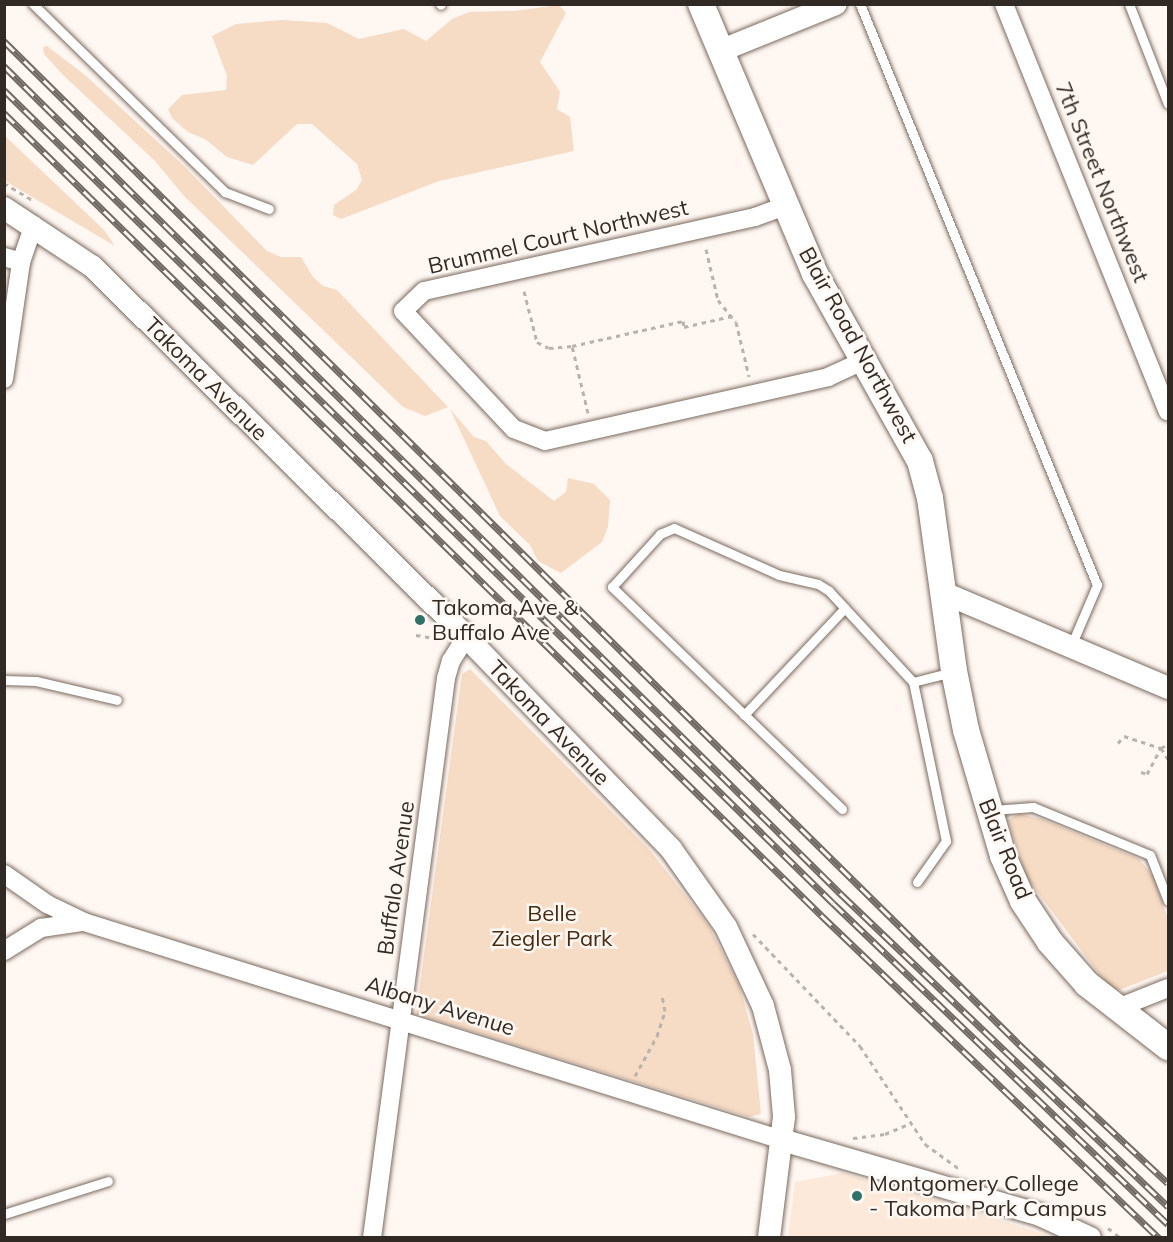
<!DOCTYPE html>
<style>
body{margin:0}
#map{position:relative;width:1173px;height:1242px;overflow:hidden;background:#fff7f2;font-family:Mulish,sans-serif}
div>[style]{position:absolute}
.built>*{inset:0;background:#fce9d9}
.green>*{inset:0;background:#f6dbc5}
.path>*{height:3px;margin-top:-1.5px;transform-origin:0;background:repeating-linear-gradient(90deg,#bab2ad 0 4.5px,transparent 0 9px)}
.roads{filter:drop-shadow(0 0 2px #7a6a5e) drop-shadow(0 0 2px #7a6a5e)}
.service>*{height:9px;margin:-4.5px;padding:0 4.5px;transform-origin:4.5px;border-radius:4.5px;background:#fff}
.minor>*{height:18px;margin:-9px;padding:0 9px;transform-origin:9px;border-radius:9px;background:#fff}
.tertiary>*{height:22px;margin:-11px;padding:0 11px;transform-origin:11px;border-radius:11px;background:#fff}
.secondary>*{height:26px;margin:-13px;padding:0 13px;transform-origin:13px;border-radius:13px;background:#fff}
.rail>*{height:7px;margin-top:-3.5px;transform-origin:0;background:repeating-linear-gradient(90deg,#fff7f2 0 14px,#706964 0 28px);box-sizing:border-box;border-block:2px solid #706964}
.dots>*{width:16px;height:16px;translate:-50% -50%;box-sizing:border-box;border:3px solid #fff7f2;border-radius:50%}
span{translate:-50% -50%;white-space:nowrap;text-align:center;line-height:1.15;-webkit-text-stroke:5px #fff7f2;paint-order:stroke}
.street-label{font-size:22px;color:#302924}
.poi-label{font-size:22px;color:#302924}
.left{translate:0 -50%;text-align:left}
.park-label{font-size:22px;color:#472a10}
.frame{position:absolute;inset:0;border:6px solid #302924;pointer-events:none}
</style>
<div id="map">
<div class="built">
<i style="clip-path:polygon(843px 1173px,966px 1209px,1052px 1237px,788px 1237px,795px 1182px)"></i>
</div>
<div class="green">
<i style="clip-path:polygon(559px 5px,566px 13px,540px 62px,560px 92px,557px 109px,570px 117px,574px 151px,439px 181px,341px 219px,333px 215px,334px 205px,356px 190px,362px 180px,357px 164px,312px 124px,297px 124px,253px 165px,227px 157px,205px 139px,188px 132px,172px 118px,168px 109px,182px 95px,226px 90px,227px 76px,212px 36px,236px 24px,282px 20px,327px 23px,359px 39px,404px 29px,426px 41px,452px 19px,469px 12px,514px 11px)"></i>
<i style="clip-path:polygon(47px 46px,85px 75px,185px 167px,267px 251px,281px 257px,301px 257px,313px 277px,323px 286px,337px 290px,448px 407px,425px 416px,403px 407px,184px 196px,155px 161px,63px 75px,44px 54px,43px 47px)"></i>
<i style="clip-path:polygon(4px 135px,104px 230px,115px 246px,5px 181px)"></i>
<i style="clip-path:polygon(450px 409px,474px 437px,486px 441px,506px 464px,554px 501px,566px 492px,568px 478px,594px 484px,610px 500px,608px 527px,602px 542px,561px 573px,538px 561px,530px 545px,500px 516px)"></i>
<i style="clip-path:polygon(470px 669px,649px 849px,709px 926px,739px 985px,753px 1034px,761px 1114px,749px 1117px,416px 1014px,462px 674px)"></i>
<i style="clip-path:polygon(1019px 814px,1042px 819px,1139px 859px,1154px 877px,1168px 919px,1168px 971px,1119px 990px,1108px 986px,1027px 878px,1008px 820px)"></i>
</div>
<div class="path">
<i style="left:4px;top:183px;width:33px;rotate:31deg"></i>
<i style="left:706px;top:249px;width:52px;rotate:76.8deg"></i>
<i style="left:718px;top:300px;width:28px;rotate:51deg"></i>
<i style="left:736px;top:322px;width:56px;rotate:76.5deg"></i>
<i style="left:524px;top:291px;width:53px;rotate:75.7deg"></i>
<i style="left:537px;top:342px;width:13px;rotate:27deg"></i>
<i style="left:549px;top:348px;width:23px;rotate:-5deg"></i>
<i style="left:588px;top:413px;width:69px;rotate:-103.4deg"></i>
<i style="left:572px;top:346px;width:114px;rotate:-12.7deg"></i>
<i style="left:683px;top:321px;width:6px;rotate:81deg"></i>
<i style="left:684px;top:327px;width:49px;rotate:-12.9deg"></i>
<i style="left:416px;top:635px;width:22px;rotate:10deg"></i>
<i style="left:1118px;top:743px;width:9px;rotate:-49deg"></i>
<i style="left:1124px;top:736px;width:39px;rotate:18deg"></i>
<i style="left:1161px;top:748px;width:13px;rotate:58deg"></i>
<i style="left:1141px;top:772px;width:6px;rotate:18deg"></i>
<i style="left:1147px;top:774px;width:30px;rotate:-62deg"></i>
<i style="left:1161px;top:748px;width:8px;rotate:-30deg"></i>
<i style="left:753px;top:934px;width:155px;rotate:46.3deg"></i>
<i style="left:860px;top:1046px;width:118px;rotate:56.4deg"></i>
<i style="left:925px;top:1144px;width:41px;rotate:36deg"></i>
<i style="left:635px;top:1076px;width:46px;rotate:-61.2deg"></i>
<i style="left:657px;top:1036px;width:26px;rotate:-72deg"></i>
<i style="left:665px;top:1011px;width:15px;rotate:-101deg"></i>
<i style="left:853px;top:1138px;width:32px;rotate:-7deg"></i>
<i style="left:885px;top:1134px;width:26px;rotate:-23deg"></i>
<i style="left:1108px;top:1228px;width:16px;rotate:38deg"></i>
<i style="left:960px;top:1238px;width:34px"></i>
</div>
<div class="roads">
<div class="service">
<i style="left:33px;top:4px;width:269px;rotate:44.4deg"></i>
<i style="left:225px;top:192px;width:47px;rotate:21.1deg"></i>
<i style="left:440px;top:4px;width:1px;rotate:45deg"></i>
<i style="left:860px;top:4px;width:627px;rotate:67.81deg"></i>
<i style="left:1097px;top:585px;width:66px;rotate:113.1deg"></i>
<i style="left:1129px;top:4px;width:107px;rotate:68.7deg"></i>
<i style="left:4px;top:680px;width:32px;rotate:2deg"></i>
<i style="left:36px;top:681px;width:83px;rotate:13.2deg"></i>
<i style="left:744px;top:715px;width:147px;rotate:-46.7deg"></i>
<i style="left:842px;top:809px;width:320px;rotate:-136deg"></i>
<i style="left:612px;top:587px;width:72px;rotate:-47.8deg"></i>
<i style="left:660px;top:534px;width:15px;rotate:-23deg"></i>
<i style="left:674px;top:528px;width:115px;rotate:24.1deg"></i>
<i style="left:779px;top:575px;width:40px;rotate:13deg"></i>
<i style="left:818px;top:584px;width:13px;rotate:32deg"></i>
<i style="left:829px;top:591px;width:124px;rotate:47.3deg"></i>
<i style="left:993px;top:810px;width:40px;rotate:-4.3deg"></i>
<i style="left:1033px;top:807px;width:126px;rotate:22.3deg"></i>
<i style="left:1150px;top:855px;width:49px;rotate:68.6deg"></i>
<i style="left:917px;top:882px;width:50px;rotate:-54.7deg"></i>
<i style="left:946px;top:841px;width:162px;rotate:-101.7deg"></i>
<i style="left:913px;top:682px;width:40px;rotate:-14.4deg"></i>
<i style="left:4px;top:1214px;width:109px;rotate:-17.6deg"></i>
</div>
<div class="minor">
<i style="left:1004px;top:4px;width:439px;rotate:68.1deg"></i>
<i style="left:785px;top:206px;width:32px;rotate:160deg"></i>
<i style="left:755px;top:217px;width:339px;rotate:167.4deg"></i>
<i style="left:424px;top:291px;width:29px;rotate:136deg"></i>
<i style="left:403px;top:311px;width:162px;rotate:46.8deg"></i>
<i style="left:514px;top:429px;width:33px;rotate:21deg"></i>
<i style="left:545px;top:441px;width:290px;rotate:-12.7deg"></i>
<i style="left:828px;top:377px;width:41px;rotate:-24.7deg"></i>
<i style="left:4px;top:257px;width:18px;rotate:16deg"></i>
<i style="left:21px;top:262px;width:39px;rotate:-71deg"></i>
<i style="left:4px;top:379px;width:118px;rotate:-81.7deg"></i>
<i style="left:4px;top:874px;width:52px;rotate:34.9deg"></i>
<i style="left:47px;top:904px;width:41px;rotate:25.9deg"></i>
<i style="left:84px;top:922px;width:731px;rotate:17.34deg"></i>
<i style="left:4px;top:951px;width:44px;rotate:-31.9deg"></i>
<i style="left:41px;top:928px;width:41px;rotate:-8.3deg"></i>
<i style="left:1115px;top:1009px;width:57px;rotate:-21.6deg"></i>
<i style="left:372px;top:1238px;width:565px;rotate:-82.47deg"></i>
<i style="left:446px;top:678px;width:18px;rotate:-74deg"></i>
<i style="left:451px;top:661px;width:28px;rotate:-58deg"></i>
</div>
<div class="tertiary">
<i style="left:720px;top:51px;width:125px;rotate:-22.1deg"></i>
<i style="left:4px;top:208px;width:107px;rotate:33.5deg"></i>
<i style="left:93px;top:267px;width:496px;rotate:44.7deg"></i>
<i style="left:446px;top:616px;width:324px;rotate:46deg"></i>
<i style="left:671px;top:849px;width:95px;rotate:54.8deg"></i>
<i style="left:726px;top:927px;width:87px;rotate:64.9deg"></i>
<i style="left:763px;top:1006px;width:66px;rotate:75.1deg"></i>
<i style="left:780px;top:1070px;width:47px;rotate:85.1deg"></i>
<i style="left:784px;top:1117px;width:122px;rotate:97.1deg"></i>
<i style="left:946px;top:594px;width:241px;rotate:22.9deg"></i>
<i style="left:782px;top:1140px;width:269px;rotate:16.2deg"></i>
<i style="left:1040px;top:1215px;width:55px;rotate:24.7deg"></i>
</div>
<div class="secondary">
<i style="left:701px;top:4px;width:293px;rotate:67.1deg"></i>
<i style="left:815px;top:274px;width:214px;rotate:60.7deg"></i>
<i style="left:920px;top:461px;width:38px;rotate:75deg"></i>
<i style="left:930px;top:498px;width:175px;rotate:82.1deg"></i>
<i style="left:954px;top:671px;width:60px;rotate:78.5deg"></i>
<i style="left:966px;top:730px;width:131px;rotate:73.6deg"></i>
<i style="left:1003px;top:856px;width:49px;rotate:66deg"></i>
<i style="left:1023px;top:901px;width:49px;rotate:56.6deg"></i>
<i style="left:1050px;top:942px;width:56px;rotate:48.6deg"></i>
<i style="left:1087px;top:984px;width:103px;rotate:37.9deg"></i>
</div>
</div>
<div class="rail">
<i style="left:4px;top:41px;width:1433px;rotate:44.66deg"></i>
<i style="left:1023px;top:1048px;width:198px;rotate:43deg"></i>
<i style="left:4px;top:66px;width:1179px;rotate:44.69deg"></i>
<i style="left:842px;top:895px;width:451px;rotate:43.7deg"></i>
<i style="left:4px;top:90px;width:1161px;rotate:44.44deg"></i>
<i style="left:833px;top:903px;width:464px;rotate:43.8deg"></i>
<i style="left:4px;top:113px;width:1145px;rotate:44.47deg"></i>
<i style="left:821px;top:915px;width:468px;rotate:43.7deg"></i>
</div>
<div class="dots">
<i style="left:420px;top:620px;background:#2d7369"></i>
<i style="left:857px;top:1196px;background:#2d7369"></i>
</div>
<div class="street-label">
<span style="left:1102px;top:182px;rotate:68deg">7th Street Northwest</span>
<span style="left:558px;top:237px;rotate:-13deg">Brummel Court Northwest</span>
<span style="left:858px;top:345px;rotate:61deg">Blair Road Northwest</span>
<span style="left:206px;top:379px;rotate:45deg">Takoma Avenue</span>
<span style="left:549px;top:723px;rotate:46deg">Takoma Avenue</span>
<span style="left:1005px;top:849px;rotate:68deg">Blair Road</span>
<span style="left:396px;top:878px;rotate:-82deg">Buffalo Avenue</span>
<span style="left:440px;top:1006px;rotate:17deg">Albany Avenue</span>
</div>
<div class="poi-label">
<span class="left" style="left:432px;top:620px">Takoma Ave &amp;<br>Buffalo Ave</span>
<span class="left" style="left:869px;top:1196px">Montgomery College<br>- Takoma Park Campus</span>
</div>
<div class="park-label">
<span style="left:552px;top:926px">Belle<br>Ziegler Park</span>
</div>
<div class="frame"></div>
</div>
